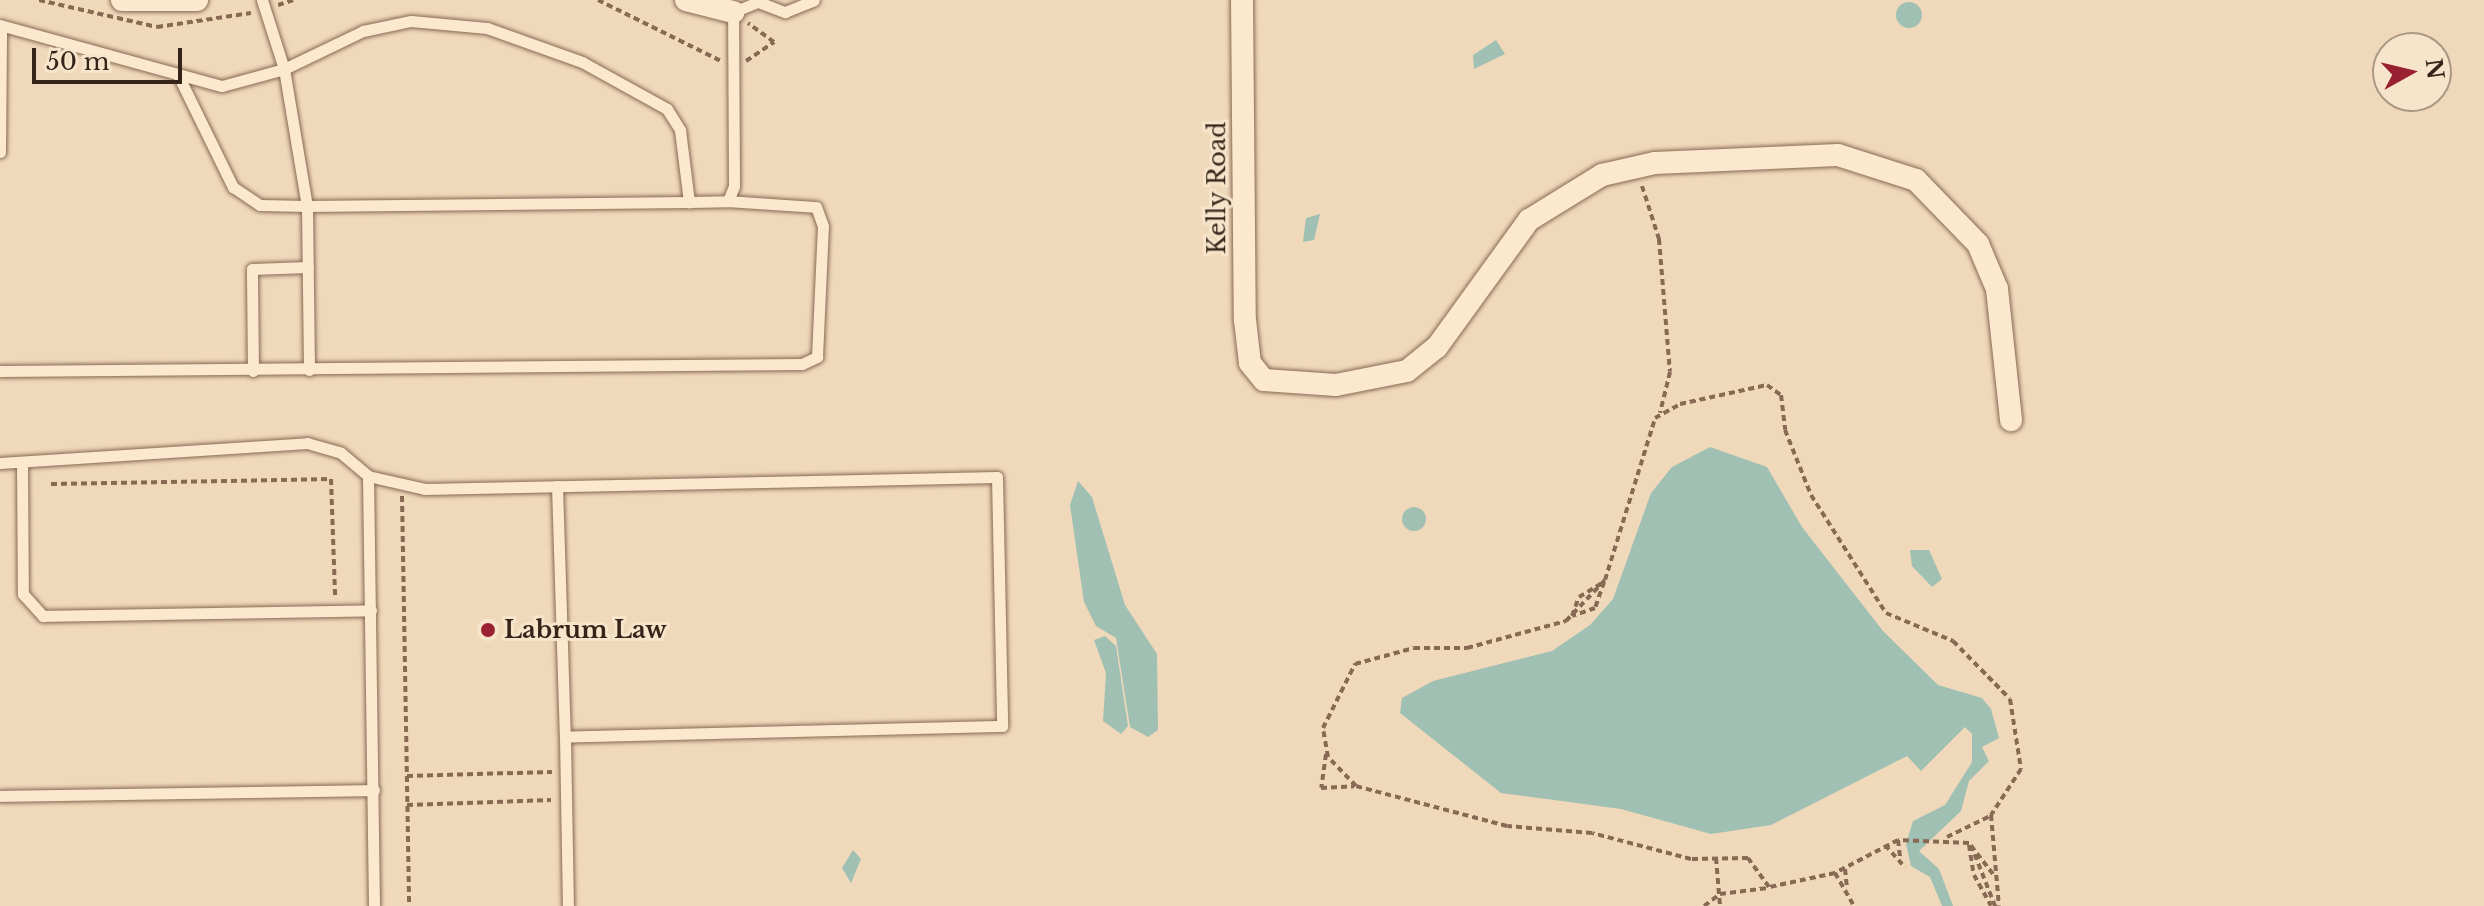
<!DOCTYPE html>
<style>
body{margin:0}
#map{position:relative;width:2484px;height:906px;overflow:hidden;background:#f0d9bb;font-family:"Libre Baskerville",serif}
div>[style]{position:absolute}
.water>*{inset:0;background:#9fc0b2}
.round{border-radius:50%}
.path>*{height:4px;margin-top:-2px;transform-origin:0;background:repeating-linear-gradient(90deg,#886954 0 6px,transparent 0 10px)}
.roads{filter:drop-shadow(0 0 2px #886954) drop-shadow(0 0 2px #886954)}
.service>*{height:11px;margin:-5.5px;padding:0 5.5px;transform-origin:5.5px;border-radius:5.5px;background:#fbe8ce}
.minor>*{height:22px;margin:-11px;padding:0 11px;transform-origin:11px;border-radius:11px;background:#fbe8ce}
.dots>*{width:22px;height:22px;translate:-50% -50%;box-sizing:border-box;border:4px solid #f7e5cb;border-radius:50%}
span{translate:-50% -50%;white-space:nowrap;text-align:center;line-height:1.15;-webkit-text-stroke:6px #f7e5cb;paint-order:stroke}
.street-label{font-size:24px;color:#36241a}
.poi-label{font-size:24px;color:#36241a;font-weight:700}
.left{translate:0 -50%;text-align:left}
.north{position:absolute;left:2372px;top:32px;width:80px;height:80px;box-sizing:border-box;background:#f7e5cb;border:2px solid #aa9884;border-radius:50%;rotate:82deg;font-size:22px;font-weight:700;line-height:32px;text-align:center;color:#36241a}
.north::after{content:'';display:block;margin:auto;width:28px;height:36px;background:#9a2131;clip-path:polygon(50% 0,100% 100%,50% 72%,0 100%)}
.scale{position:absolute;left:32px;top:48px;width:150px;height:36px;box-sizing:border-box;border:4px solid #36241a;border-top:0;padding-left:10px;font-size:24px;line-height:28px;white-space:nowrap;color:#36241a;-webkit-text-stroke:6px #f7e5cb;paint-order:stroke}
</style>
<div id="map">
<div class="water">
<i class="round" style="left:1896px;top:2px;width:26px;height:26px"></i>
<i style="clip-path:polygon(1496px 40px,1505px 54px,1474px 69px,1473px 55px)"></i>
<i style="clip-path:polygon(1320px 214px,1314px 240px,1303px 242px,1306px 218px)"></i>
<i style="clip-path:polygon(1710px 447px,1767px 467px,1802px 527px,1883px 631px,1938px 685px,1982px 698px,1991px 709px,1999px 738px,1982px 747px,1989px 761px,1969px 781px,1961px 811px,1919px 851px,1939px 869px,1953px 906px,1942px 906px,1930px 877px,1911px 866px,1906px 844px,1913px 821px,1945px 805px,1972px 762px,1972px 734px,1965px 727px,1921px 771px,1907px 756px,1771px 825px,1711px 834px,1621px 809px,1501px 793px,1400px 713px,1402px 698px,1433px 681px,1552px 651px,1590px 625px,1613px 599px,1651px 493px,1672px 467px)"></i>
<i style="clip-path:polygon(1078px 481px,1092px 497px,1125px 605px,1157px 654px,1158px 730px,1148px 737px,1130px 727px,1116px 638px,1096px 626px,1084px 602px,1070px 505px)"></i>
<i class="round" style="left:1402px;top:507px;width:24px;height:24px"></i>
<i style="clip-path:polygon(1910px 550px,1929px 550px,1942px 579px,1932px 587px,1912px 566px)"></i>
<i style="clip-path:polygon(1105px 636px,1116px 646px,1128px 726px,1121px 734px,1103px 721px,1106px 673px,1094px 640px)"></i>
<i style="clip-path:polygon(853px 850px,861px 859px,851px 883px,842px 868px)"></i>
</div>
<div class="path">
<i style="left:39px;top:0;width:121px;rotate:12.9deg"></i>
<i style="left:157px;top:27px;width:95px;rotate:-8.5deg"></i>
<i style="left:598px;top:0;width:137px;rotate:26.4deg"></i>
<i style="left:278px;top:5px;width:16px;rotate:-18deg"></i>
<i style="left:746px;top:61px;width:34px;rotate:-34deg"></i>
<i style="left:774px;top:42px;width:32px;rotate:-144deg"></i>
<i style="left:1642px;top:186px;width:56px;rotate:72.2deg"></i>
<i style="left:1659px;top:239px;width:133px;rotate:85.3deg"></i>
<i style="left:1670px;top:372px;width:42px;rotate:103.7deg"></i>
<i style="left:51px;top:484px;width:280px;rotate:-1deg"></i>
<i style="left:331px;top:479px;width:117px;rotate:88deg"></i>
<i style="left:402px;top:496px;width:410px;rotate:89deg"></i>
<i style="left:1604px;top:582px;width:28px;rotate:109deg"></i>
<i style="left:1595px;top:608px;width:24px;rotate:161deg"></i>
<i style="left:1572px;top:616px;width:20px;rotate:-70deg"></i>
<i style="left:1579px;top:597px;width:29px;rotate:-31deg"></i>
<i style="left:1326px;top:754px;width:34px;rotate:98deg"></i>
<i style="left:1321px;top:788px;width:33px;rotate:-3deg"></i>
<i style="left:407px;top:776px;width:145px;rotate:-1.6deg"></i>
<i style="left:407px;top:805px;width:144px;rotate:-2deg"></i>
<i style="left:1947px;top:837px;width:48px;rotate:-26deg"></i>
<i style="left:1898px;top:840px;width:17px;rotate:83deg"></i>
<i style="left:1885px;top:845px;width:30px;rotate:48deg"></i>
<i style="left:1969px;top:845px;width:30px;rotate:81deg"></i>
<i style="left:1974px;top:875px;width:35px;rotate:61deg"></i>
<i style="left:1971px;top:845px;width:66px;rotate:68.5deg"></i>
<i style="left:1716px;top:858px;width:48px;rotate:85.2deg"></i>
<i style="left:1845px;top:869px;width:19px;rotate:84deg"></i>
<i style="left:1835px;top:873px;width:38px;rotate:60deg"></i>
<i style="left:1993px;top:874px;width:39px;rotate:-128deg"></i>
<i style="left:1969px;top:843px;width:71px;rotate:-177.6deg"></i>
<i style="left:1898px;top:840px;width:71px;rotate:152.4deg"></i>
<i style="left:1835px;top:873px;width:67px;rotate:168deg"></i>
<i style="left:1769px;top:887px;width:36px;rotate:-126deg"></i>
<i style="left:1748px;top:858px;width:57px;rotate:179deg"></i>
<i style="left:1691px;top:859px;width:102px;rotate:-165.3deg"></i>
<i style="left:1592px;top:833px;width:85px;rotate:-175.3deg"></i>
<i style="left:1507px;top:826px;width:156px;rotate:-165.2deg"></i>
<i style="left:1356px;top:786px;width:40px;rotate:-134deg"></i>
<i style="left:1328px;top:757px;width:29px;rotate:-100deg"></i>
<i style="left:1323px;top:728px;width:72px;rotate:-63.4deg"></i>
<i style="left:1355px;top:664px;width:61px;rotate:-15.2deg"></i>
<i style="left:1414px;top:648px;width:53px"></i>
<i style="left:1467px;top:648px;width:103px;rotate:-15.3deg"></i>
<i style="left:1566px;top:621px;width:57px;rotate:-46.4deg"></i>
<i style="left:1605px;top:580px;width:170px;rotate:-72.8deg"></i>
<i style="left:1655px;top:418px;width:29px;rotate:-29deg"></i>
<i style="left:1680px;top:404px;width:89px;rotate:-12.3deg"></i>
<i style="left:1767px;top:385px;width:17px;rotate:36deg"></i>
<i style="left:1781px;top:395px;width:35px;rotate:83deg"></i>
<i style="left:1785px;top:430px;width:70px;rotate:68.2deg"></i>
<i style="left:1811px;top:495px;width:140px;rotate:57.6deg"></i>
<i style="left:1886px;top:613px;width:73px;rotate:22.7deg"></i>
<i style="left:1953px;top:641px;width:81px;rotate:45.5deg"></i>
<i style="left:2010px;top:699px;width:71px;rotate:81.1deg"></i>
<i style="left:2021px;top:769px;width:55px;rotate:123.1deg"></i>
<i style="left:1991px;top:815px;width:91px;rotate:85deg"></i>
<i style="left:1704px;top:906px;width:20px;rotate:-37deg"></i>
<i style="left:1720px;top:894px;width:48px;rotate:-7.1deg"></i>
</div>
<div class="roads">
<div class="service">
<i style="left:262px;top:0;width:72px;rotate:72.3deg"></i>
<i style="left:284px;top:69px;width:88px;rotate:-25.7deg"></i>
<i style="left:363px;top:31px;width:49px;rotate:-11.8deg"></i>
<i style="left:411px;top:21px;width:76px;rotate:5.3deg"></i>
<i style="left:487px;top:28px;width:101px;rotate:19.7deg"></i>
<i style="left:582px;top:62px;width:97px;rotate:28.9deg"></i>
<i style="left:667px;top:109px;width:25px;rotate:58deg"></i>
<i style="left:680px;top:130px;width:73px;rotate:82.9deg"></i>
<i style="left:689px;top:202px;width:39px;rotate:-1deg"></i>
<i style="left:728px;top:201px;width:16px;rotate:-68deg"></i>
<i style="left:734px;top:186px;width:174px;rotate:-90.3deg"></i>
<i style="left:733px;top:12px;width:32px;rotate:-22deg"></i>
<i style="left:761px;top:3px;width:26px;rotate:21deg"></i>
<i style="left:785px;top:12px;width:31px;rotate:-22deg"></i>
<i style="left:0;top:25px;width:230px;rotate:15.4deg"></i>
<i style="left:222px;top:86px;width:64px;rotate:-15.3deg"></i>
<i style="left:284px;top:69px;width:139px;rotate:80.5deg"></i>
<i style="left:307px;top:206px;width:382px;rotate:-0.6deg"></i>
<i style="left:179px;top:77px;width:123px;rotate:63.9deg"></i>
<i style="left:233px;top:187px;width:32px;rotate:34deg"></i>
<i style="left:260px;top:205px;width:47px;rotate:1.2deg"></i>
<i style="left:307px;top:206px;width:164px;rotate:89.3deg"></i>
<i style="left:0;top:152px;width:126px;rotate:-89.5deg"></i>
<i style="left:0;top:371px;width:802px;rotate:-0.5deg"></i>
<i style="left:802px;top:364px;width:17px;rotate:-25deg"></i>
<i style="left:817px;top:357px;width:131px;rotate:-87.4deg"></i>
<i style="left:823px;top:226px;width:20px;rotate:-110deg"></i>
<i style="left:816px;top:207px;width:88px;rotate:-176.1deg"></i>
<i style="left:253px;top:371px;width:102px;rotate:-90.6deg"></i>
<i style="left:252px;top:269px;width:56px;rotate:-2deg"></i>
<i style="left:0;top:463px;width:308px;rotate:-3.7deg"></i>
<i style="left:307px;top:443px;width:35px;rotate:16deg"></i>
<i style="left:341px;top:453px;width:35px;rotate:40deg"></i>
<i style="left:368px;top:476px;width:430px;rotate:89.2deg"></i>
<i style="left:22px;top:463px;width:131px;rotate:89.6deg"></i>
<i style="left:23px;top:594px;width:30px;rotate:48deg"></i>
<i style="left:43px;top:616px;width:328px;rotate:-1deg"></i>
<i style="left:368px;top:476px;width:58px;rotate:12.8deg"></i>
<i style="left:425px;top:489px;width:572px;rotate:-1.2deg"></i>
<i style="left:997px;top:477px;width:249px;rotate:88.8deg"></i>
<i style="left:1002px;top:726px;width:437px;rotate:178.6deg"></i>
<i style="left:565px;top:737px;width:169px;rotate:89deg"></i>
<i style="left:557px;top:486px;width:251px;rotate:88.2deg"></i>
<i style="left:0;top:796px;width:374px;rotate:-0.9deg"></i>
</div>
<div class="minor">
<i style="left:122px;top:0;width:75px"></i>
<i style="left:686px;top:0;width:49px;rotate:14.3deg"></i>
<i style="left:1242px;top:0;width:320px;rotate:89.5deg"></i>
<i style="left:1245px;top:320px;width:43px;rotate:83.4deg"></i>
<i style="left:1250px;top:363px;width:22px;rotate:51deg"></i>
<i style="left:1264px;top:380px;width:72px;rotate:4deg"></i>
<i style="left:1336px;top:385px;width:72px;rotate:-11.2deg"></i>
<i style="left:1407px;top:371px;width:38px;rotate:-39deg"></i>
<i style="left:1437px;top:347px;width:157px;rotate:-54.1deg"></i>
<i style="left:1529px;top:220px;width:86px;rotate:-31.7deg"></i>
<i style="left:1602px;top:175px;width:54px;rotate:-12.8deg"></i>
<i style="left:1655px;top:163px;width:183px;rotate:-2.5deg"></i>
<i style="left:1838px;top:155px;width:82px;rotate:17.8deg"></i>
<i style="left:1916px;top:180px;width:89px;rotate:45.9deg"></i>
<i style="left:1978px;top:244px;width:49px;rotate:67.1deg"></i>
<i style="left:1997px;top:289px;width:132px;rotate:83.9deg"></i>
</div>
</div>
<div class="dots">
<i style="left:488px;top:630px;background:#9a2131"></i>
</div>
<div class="street-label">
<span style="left:1217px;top:188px;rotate:-90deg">Kelly Road</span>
</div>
<div class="poi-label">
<span class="left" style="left:504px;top:630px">Labrum Law</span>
</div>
<div class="north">N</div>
<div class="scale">50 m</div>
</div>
